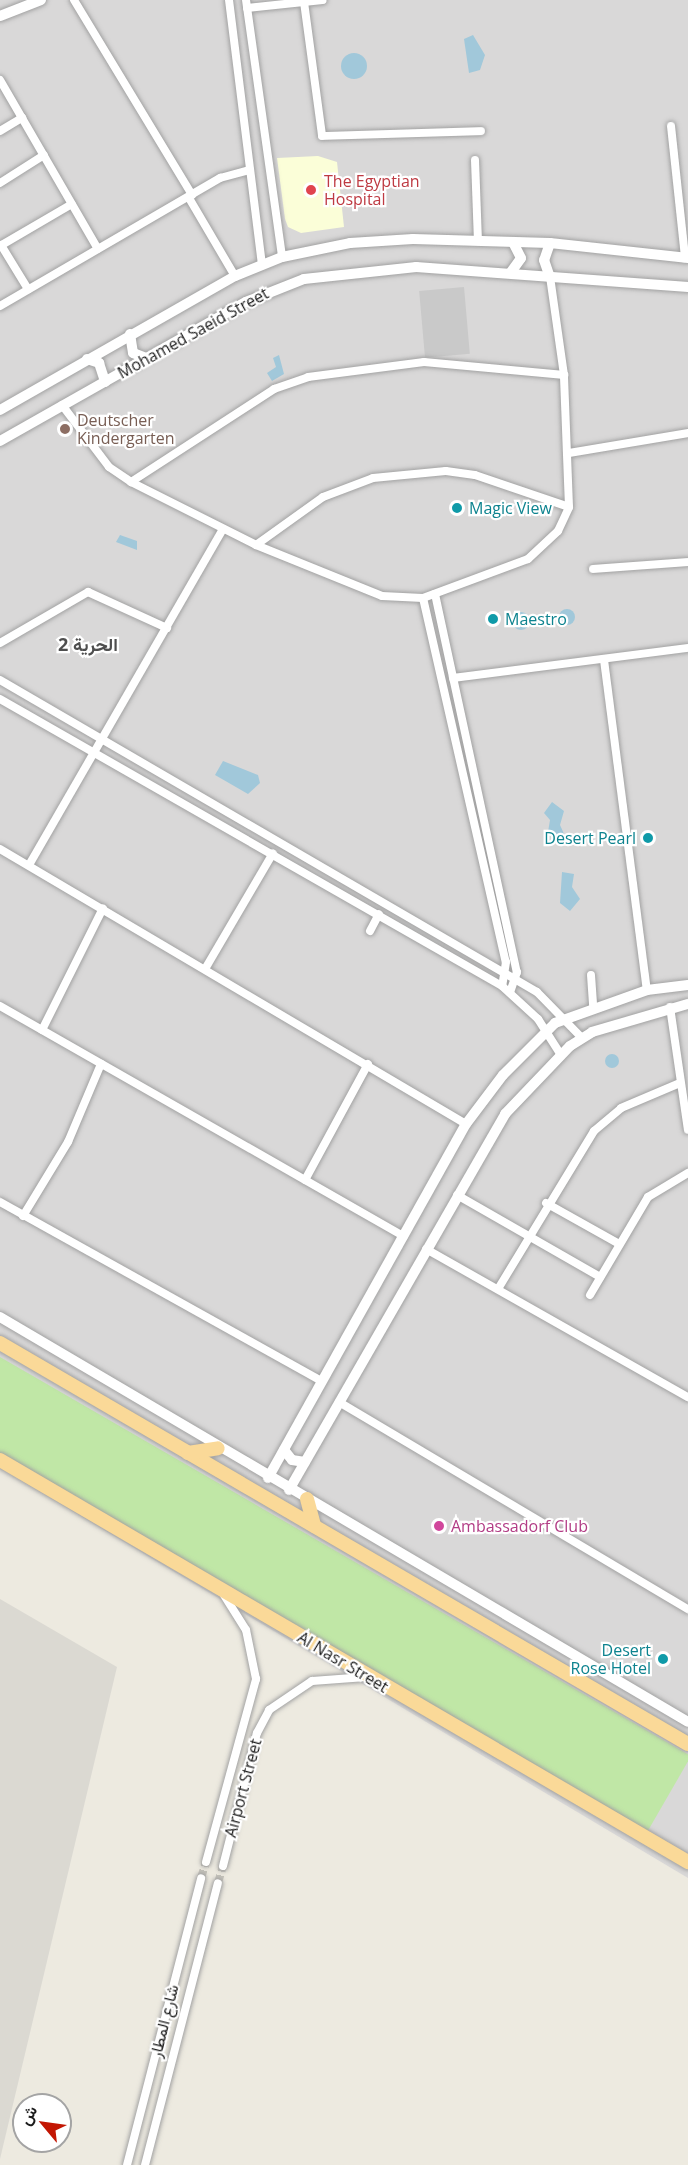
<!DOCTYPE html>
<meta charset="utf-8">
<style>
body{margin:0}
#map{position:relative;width:688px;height:2165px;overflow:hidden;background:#edeae0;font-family:"Open Sans",Vazirmatn,sans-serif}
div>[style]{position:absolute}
.residential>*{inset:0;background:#d9d8d8}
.education>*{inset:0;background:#fbfed8}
.religious>*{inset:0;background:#c9c9c9;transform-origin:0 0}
.airport>*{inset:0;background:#dbd9d2}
.grass>*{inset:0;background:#c0e7a6;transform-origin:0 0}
.water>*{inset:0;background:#a1c8da}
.round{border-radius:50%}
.minor-tunnel>*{height:8px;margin-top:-4px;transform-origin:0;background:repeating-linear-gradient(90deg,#c3c1b9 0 8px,transparent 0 12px)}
.roads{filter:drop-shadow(0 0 2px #a2a2a2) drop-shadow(0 0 2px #a2a2a2)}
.minor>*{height:8px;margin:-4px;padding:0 4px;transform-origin:4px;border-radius:4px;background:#fff}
.tertiary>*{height:10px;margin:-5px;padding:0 5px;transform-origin:5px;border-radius:5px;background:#fff}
.primary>*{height:14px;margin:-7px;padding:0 7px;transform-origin:7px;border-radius:7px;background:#fad998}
.dots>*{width:16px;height:16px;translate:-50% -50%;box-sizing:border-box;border:3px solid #fff;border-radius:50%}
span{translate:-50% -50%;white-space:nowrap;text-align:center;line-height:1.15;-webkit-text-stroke:4.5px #fff;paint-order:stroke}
.health-label{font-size:16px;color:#be3a42}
.left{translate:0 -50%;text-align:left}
.street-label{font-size:16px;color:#1b1b1b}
.education-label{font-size:16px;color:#785e54}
.culture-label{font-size:16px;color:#0d838f}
.right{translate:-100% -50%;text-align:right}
.hotel-label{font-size:16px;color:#b23c85}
.neighbourhood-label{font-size:18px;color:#4e4e4e;font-weight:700}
.north{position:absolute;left:12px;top:2093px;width:60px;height:60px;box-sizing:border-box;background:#fff;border:2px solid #a4a4a4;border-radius:50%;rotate:299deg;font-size:16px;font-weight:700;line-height:24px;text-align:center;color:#1b1b1b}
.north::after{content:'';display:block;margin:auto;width:21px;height:27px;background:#c31603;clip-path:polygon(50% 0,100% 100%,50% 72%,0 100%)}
</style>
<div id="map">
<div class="residential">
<i style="clip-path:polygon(0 0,688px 0,688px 1878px,0 1468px)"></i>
</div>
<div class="education">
<i style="clip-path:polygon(318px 156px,337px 162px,344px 227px,301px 233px,288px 227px,285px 219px,277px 158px)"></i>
</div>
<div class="religious">
<i style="left:464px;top:287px;width:67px;height:45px;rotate:85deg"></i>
</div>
<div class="airport">
<i style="clip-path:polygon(0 1599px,117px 1667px,0 2159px)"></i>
</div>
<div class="grass">
<i style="left:0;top:1357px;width:798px;height:89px;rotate:30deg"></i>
</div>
<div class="water">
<i style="clip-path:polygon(473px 35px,485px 55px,480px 70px,469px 73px,464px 39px)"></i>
<i class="round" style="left:341px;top:53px;width:26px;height:26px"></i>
<i style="clip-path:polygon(279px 355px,284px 374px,272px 381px,267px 373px,276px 367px,273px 358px)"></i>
<i style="clip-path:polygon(120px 535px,137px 541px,137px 550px,116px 542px)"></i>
<i class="round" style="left:559px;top:609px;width:16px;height:16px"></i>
<i class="round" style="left:512px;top:612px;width:18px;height:18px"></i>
<i style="clip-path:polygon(223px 761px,258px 775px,260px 783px,248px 794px,215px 775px)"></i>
<i style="clip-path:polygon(552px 802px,564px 811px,560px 825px,565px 836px,559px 843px,548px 832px,550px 820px,544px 813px)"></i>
<i style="clip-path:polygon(562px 872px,574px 874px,572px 887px,580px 899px,570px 911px,560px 903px)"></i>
<i class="round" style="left:605px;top:1054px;width:14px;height:14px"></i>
</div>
<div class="minor-tunnel">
<i style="left:201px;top:1878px;width:17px;rotate:-73deg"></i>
<i style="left:218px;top:1883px;width:18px;rotate:-74deg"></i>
</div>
<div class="roads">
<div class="minor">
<i style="left:74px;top:0;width:228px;rotate:58.8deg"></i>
<i style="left:229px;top:0;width:267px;rotate:82.9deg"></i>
<i style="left:246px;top:0;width:260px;rotate:82deg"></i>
<i style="left:304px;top:2px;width:135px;rotate:82.3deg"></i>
<i style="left:322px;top:136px;width:159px;rotate:-1.8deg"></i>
<i style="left:247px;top:8px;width:76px;rotate:-6deg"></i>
<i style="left:0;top:80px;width:195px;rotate:59.9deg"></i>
<i style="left:671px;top:126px;width:133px;rotate:83.9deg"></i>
<i style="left:0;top:131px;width:26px;rotate:-31deg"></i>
<i style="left:475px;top:160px;width:81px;rotate:87.9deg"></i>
<i style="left:0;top:183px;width:52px;rotate:-32.5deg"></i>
<i style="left:189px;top:198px;width:91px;rotate:59.5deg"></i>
<i style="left:1px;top:245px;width:52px;rotate:58.5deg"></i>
<i style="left:0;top:246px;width:83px;rotate:-30.3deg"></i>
<i style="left:0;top:306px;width:255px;rotate:-30.2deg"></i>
<i style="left:220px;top:178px;width:31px;rotate:-15deg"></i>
<i style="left:62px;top:405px;width:78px;rotate:52.8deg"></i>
<i style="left:109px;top:467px;width:27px;rotate:34deg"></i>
<i style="left:131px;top:482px;width:140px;rotate:26.7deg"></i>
<i style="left:256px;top:545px;width:136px;rotate:22deg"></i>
<i style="left:382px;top:596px;width:41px;rotate:2.8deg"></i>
<i style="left:423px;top:598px;width:112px;rotate:-20.4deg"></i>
<i style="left:528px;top:559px;width:41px;rotate:-43deg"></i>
<i style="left:558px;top:531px;width:26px;rotate:-65deg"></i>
<i style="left:569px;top:507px;width:132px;rotate:-92.2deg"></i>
<i style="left:564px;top:375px;width:99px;rotate:-98.1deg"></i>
<i style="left:569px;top:453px;width:121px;rotate:-9.5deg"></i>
<i style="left:131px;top:482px;width:171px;rotate:-33deg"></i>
<i style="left:274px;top:389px;width:36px;rotate:-19deg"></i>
<i style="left:308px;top:377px;width:117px;rotate:-7.4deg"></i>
<i style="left:424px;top:362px;width:141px;rotate:5.3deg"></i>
<i style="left:256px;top:545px;width:82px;rotate:-35.6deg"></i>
<i style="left:323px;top:497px;width:53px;rotate:-20.8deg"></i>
<i style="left:373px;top:478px;width:73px;rotate:-5.5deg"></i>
<i style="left:446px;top:471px;width:29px;rotate:8deg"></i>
<i style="left:475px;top:475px;width:99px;rotate:18.8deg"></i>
<i style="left:593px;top:569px;width:95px;rotate:-4.2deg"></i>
<i style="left:435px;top:594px;width:387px;rotate:77.8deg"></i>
<i style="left:517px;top:972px;width:21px;rotate:109deg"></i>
<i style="left:423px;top:598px;width:373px;rotate:77.2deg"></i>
<i style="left:506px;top:962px;width:24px;rotate:99deg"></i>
<i style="left:0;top:643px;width:102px;rotate:-30.1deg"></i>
<i style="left:88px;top:592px;width:87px;rotate:24.5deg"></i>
<i style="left:604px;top:660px;width:333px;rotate:82.6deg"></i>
<i style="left:453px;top:678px;width:237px;rotate:-7.3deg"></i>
<i style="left:0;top:680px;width:621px;rotate:30.16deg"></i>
<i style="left:537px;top:992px;width:64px;rotate:45.6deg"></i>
<i style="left:0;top:699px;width:578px;rotate:29.76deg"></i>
<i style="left:502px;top:986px;width:49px;rotate:42.5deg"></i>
<i style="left:538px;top:1019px;width:43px;rotate:57.4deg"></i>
<i style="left:0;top:849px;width:541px;rotate:30.55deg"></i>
<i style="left:29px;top:865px;width:388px;rotate:-60deg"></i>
<i style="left:370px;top:931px;width:19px;rotate:-62deg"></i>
<i style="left:205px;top:969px;width:134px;rotate:-59.6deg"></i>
<i style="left:591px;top:975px;width:32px;rotate:86deg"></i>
<i style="left:0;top:1006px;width:465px;rotate:29.7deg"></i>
<i style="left:670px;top:1007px;width:124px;rotate:81.7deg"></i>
<i style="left:42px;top:1030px;width:136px;rotate:-63.4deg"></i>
<i style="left:305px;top:1180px;width:132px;rotate:-61.5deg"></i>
<i style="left:457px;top:1195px;width:165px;rotate:29.8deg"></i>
<i style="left:0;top:1202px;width:368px;rotate:29.1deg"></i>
<i style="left:546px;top:1203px;width:84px;rotate:29.3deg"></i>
<i style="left:23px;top:1216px;width:87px;rotate:-58.7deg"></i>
<i style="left:68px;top:1142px;width:85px;rotate:-67.1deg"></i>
<i style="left:426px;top:1249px;width:301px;rotate:29.5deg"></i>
<i style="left:498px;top:1289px;width:185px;rotate:-58.7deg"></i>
<i style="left:594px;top:1131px;width:35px;rotate:-40deg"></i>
<i style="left:621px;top:1108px;width:64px;rotate:-23deg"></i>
<i style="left:590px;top:1295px;width:114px;rotate:-59.4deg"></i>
<i style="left:648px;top:1197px;width:47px;rotate:-31deg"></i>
<i style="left:339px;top:1402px;width:406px;rotate:30.7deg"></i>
<i style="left:206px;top:1862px;width:190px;rotate:-74.7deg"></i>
<i style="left:256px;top:1679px;width:50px;rotate:-101.5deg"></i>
<i style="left:246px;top:1630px;width:45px;rotate:-122.3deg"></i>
<i style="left:223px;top:1866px;width:137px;rotate:-75.7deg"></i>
<i style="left:257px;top:1733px;width:26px;rotate:-62deg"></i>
<i style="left:269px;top:1710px;width:52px;rotate:-34deg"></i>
<i style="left:312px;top:1681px;width:54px;rotate:-4.2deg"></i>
<i style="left:127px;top:2165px;width:296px;rotate:-75.5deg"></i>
<i style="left:145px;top:2165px;width:291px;rotate:-75.5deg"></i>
</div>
<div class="tertiary">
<i style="left:0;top:16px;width:44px;rotate:-21.3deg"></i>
<i style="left:550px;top:243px;width:18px;rotate:109deg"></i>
<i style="left:544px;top:260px;width:18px;rotate:71deg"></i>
<i style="left:511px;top:272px;width:17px;rotate:-54deg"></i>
<i style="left:521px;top:258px;width:18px;rotate:-117deg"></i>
<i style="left:130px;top:334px;width:19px;rotate:81deg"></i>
<i style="left:133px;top:353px;width:14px;rotate:21deg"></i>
<i style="left:87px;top:359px;width:13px;rotate:18deg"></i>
<i style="left:99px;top:363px;width:20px;rotate:72deg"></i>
<i style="left:0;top:410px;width:271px;rotate:-29.7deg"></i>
<i style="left:235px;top:276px;width:51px;rotate:-22deg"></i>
<i style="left:282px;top:257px;width:69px;rotate:-11.6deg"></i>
<i style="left:350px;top:243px;width:63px;rotate:-3.6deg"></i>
<i style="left:413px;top:239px;width:137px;rotate:1.7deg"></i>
<i style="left:550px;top:243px;width:139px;rotate:6.2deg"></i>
<i style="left:0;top:441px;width:283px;rotate:-29.5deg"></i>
<i style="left:246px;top:302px;width:62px;rotate:-21.6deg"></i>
<i style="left:304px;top:279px;width:113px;rotate:-6.1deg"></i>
<i style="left:416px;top:267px;width:273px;rotate:4.2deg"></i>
<i style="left:0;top:1317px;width:798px;rotate:30.48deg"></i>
<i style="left:284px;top:1450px;width:13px;rotate:51deg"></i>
<i style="left:292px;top:1460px;width:13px;rotate:9deg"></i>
<i style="left:268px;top:1478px;width:406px;rotate:-60.8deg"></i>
<i style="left:466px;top:1124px;width:61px;rotate:-52.9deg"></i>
<i style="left:503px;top:1075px;width:74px;rotate:-45deg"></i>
<i style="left:555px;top:1023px;width:98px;rotate:-19.7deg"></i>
<i style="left:647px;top:990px;width:41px;rotate:-7deg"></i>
<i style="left:289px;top:1490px;width:434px;rotate:-60.1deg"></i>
<i style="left:505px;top:1114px;width:94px;rotate:-46.3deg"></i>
<i style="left:570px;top:1046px;width:26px;rotate:-32deg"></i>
<i style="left:592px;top:1032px;width:100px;rotate:-16.3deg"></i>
</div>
<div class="primary">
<i style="left:0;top:1343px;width:796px;rotate:30.24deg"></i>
<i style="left:188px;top:1453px;width:30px;rotate:-9deg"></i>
<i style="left:0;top:1460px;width:797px;rotate:30.3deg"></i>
<i style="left:307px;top:1499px;width:28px;rotate:75deg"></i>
</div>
</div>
<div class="dots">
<i style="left:311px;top:190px;background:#e0444e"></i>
<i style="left:65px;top:429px;background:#8d6e63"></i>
<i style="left:457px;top:508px;background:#0f9aa8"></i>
<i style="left:493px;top:619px;background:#0f9aa8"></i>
<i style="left:648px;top:838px;background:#0f9aa8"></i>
<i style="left:439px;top:1526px;background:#d1479c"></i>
<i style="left:663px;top:1659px;background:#0f9aa8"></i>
</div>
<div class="health-label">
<span class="left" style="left:324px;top:190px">The Egyptian<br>Hospital</span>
</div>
<div class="street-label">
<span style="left:193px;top:333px;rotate:-29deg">Mohamed Saeid Street</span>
<span style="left:343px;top:1662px;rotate:31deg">Al Nasr Street</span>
<span style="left:243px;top:1788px;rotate:-75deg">Airport Street</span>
<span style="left:164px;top:2021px;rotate:-76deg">شارع المطار</span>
</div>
<div class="education-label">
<span class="left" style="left:77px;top:429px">Deutscher<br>Kindergarten</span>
</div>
<div class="culture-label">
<span class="left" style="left:469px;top:508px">Magic View</span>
<span class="left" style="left:505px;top:619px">Maestro</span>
<span class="right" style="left:636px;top:838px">Desert Pearl</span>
<span class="right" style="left:651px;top:1659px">Desert<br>Rose Hotel</span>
</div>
<div class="hotel-label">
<span class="left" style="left:451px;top:1526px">Ambassadorf Club</span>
</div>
<div class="neighbourhood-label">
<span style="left:88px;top:644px">الحرية 2</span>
</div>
<div class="north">ش</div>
</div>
